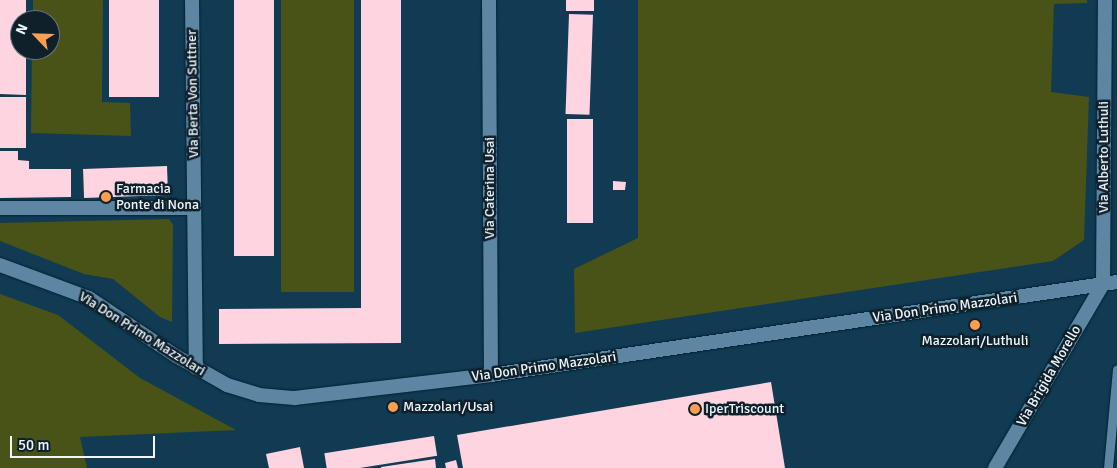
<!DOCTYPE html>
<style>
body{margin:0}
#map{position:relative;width:1117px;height:468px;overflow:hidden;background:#103b53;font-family:Signika,sans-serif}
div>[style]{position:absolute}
.green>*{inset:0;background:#495317;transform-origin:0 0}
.building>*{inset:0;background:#ffd4e1;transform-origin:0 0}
.roads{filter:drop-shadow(0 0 1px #022133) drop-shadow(0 0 1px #022133)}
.service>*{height:9px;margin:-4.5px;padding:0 4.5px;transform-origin:4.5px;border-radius:4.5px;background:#5c86a2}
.minor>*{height:14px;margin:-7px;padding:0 7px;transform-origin:7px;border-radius:7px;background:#5c86a2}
.dots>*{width:14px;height:14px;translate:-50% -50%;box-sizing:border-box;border:2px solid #0f202b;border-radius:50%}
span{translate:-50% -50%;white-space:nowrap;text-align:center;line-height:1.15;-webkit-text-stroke:5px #0f202b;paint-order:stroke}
.street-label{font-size:14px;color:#edf6fc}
.poi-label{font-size:14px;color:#edf6fc}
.left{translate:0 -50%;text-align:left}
.north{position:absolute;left:10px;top:10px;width:50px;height:50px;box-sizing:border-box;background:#0f202b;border:1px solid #68767f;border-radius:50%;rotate:294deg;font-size:14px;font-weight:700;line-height:20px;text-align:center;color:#edf6fc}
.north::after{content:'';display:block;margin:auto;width:18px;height:22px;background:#fb9e50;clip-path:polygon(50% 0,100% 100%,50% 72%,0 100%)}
.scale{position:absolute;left:10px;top:436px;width:145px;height:22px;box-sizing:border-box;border:2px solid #edf6fc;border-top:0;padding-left:6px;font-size:15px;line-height:18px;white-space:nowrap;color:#edf6fc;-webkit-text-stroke:4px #0f202b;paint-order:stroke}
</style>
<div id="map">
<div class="green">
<i style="clip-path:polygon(33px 0,103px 0,102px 102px,130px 103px,131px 136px,31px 133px,32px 50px,50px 50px,50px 20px,33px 20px)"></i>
<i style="left:281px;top:0;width:73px;height:292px"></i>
<i style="clip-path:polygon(638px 0,1087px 0,1087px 3px,1054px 4px,1051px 92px,1089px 97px,1084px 240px,1053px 261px,575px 333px,574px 269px,638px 238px)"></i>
<i style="clip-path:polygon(169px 219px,173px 225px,172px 322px,160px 317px,113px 279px,84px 274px,0 241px,0 223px)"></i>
<i style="clip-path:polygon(0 294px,58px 315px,140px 378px,236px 430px,80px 437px,87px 468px,0 468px)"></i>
</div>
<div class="building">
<i style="clip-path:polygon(0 0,26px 0,26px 20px,20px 20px,20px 50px,26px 50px,26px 95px,0 94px)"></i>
<i style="left:109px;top:0;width:50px;height:97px"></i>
<i style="left:234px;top:0;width:40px;height:256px"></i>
<i style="clip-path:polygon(361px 0,401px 0,401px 343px,219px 344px,219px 309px,361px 308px)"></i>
<i style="left:566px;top:0;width:28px;height:11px"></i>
<i style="left:569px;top:14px;width:24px;height:100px;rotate:2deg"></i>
<i style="left:0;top:97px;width:26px;height:51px"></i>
<i style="left:567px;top:119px;width:26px;height:104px"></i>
<i style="clip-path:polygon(0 151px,18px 151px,18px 160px,29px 161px,29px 169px,71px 169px,71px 197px,0 198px)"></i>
<i style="left:167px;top:166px;width:29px;height:84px;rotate:88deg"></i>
<i style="clip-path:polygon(613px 181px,626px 182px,625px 190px,613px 190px)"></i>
<i style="clip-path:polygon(771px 382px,785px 468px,463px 468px,457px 435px)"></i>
<i style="left:434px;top:436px;width:20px;height:111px;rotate:81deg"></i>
<i style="clip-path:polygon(300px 447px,304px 468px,269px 468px,266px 454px)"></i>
<i style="clip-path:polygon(435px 459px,436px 468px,381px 468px,381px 467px)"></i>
<i style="clip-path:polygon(456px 460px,458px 468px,446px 468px,445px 463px)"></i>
</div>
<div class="roads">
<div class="service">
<i style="left:1108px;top:468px;width:99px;rotate:-84.8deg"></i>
</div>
<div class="minor">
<i style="left:192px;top:0;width:368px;rotate:89.4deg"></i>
<i style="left:489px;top:0;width:375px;rotate:89.7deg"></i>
<i style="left:0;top:208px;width:194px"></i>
<i style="left:0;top:265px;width:95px;rotate:20.3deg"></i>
<i style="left:89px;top:298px;width:105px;rotate:33.7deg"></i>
<i style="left:176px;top:356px;width:59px;rotate:29.6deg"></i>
<i style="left:227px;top:385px;width:34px;rotate:17deg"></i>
<i style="left:259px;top:395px;width:36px;rotate:5deg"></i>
<i style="left:295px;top:398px;width:197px;rotate:-6.7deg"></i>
<i style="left:491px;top:375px;width:633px;rotate:-8.45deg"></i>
<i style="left:995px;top:468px;width:213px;rotate:-59.6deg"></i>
<i style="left:1103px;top:284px;width:284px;rotate:-89.6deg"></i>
</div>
</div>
<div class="dots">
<i style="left:106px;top:197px;background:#fb9e50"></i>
<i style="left:975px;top:325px;background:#fb9e50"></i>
<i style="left:393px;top:407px;background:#fb9e50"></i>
<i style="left:695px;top:409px;background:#fb9e50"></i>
</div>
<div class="street-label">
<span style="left:193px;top:94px;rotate:-91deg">Via Berta Von Suttner</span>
<span style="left:1104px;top:157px;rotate:-90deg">Via Alberto Luthuli</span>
<span style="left:490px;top:188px;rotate:-90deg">Via Caterina Usai</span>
<span style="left:945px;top:308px;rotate:-8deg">Via Don Primo Mazzolari</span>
<span style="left:142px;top:334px;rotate:32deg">Via Don Primo Mazzolari</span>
<span style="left:544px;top:367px;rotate:-8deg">Via Don Primo Mazzolari</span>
<span style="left:1049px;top:376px;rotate:-60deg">Via Brigida Morello</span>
</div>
<div class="poi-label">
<span class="left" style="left:116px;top:197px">Farmacia<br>Ponte di Nona</span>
<span style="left:975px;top:341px">Mazzolari/Luthuli</span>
<span class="left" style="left:403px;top:407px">Mazzolari/Usai</span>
<span class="left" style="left:705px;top:409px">IperTriscount</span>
</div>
<div class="north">N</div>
<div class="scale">50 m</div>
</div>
